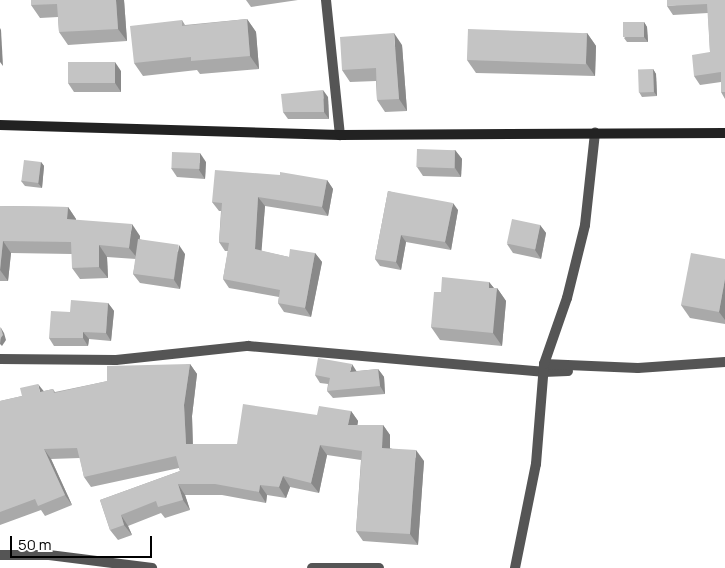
<!DOCTYPE html>
<style>
body{margin:0}
#map{position:relative;width:725px;height:568px;overflow:hidden;background:#fff;font-family:Manrope,sans-serif}
div>[style]{position:absolute}
.street>*{height:10px;margin:-5px;padding:0 5px;transform-origin:5px;border-radius:5px;background:#555}
.secondary>*{height:10px;margin:-5px;padding:0 5px;transform-origin:5px;border-radius:5px;background:#222}
.wall>*{inset:0;background:#a9a9a9}
.shaded-wall>*{inset:0;background:#898989}
.building>*{inset:0;background:#c4c4c4;transform-origin:0 0}
span{translate:-50% -50%;white-space:nowrap;text-align:center;line-height:1.15;-webkit-text-stroke:4.5px #fff;paint-order:stroke}
.scale{position:absolute;left:10px;top:536px;width:142px;height:22px;box-sizing:border-box;border:2px solid #000;border-top:0;padding-left:6px;font-size:15px;line-height:18px;white-space:nowrap;color:#000;-webkit-text-stroke:4px #fff;paint-order:stroke}
</style>
<div id="map">
<div class="street">
<i style="left:326px;top:0;width:136px;rotate:84.1deg"></i>
<i style="left:0;top:359px;width:116px;rotate:0.5deg"></i>
<i style="left:116px;top:360px;width:133px;rotate:-6.1deg"></i>
<i style="left:248px;top:346px;width:296px;rotate:5deg"></i>
<i style="left:543px;top:372px;width:25px;rotate:-2deg"></i>
<i style="left:544px;top:364px;width:94px;rotate:2.4deg"></i>
<i style="left:638px;top:368px;width:87px;rotate:-3.9deg"></i>
<i style="left:0;top:555px;width:49px"></i>
<i style="left:49px;top:555px;width:104px;rotate:7.2deg"></i>
<i style="left:312px;top:568px;width:67px"></i>
<i style="left:515px;top:568px;width:106px;rotate:-78.6deg"></i>
<i style="left:536px;top:464px;width:100px;rotate:-85.4deg"></i>
<i style="left:544px;top:364px;width:70px;rotate:-70.8deg"></i>
<i style="left:567px;top:298px;width:75px;rotate:-76.1deg"></i>
<i style="left:585px;top:225px;width:93px;rotate:-83.8deg"></i>
</div>
<div class="secondary">
<i style="left:0;top:125px;width:340px;rotate:1.7deg"></i>
<i style="left:340px;top:135px;width:385px;rotate:-0.3deg"></i>
</div>
<div class="wall">
<i style="clip-path:polygon(31px 0,124px 0,127px 41px,68px 45px,59px 32px,58px 17px,40px 18px,31px 5px)"></i>
<i style="clip-path:polygon(246px 0,298px 0,251px 7px)"></i>
<i style="clip-path:polygon(725px 0,725px 99px,721px 92px,721px 82px,700px 85px,694px 76px,710px 52px,708px 13px,673px 15px,667px 6px)"></i>
<i style="clip-path:polygon(247px 19px,256px 32px,259px 69px,200px 74px,197px 70px,143px 76px,134px 63px,182px 20px,185px 25px)"></i>
<i style="clip-path:polygon(644px 22px,647px 27px,648px 42px,627px 42px,624px 38px)"></i>
<i style="clip-path:polygon(587px 33px,596px 46px,595px 76px,476px 73px,467px 60px)"></i>
<i style="clip-path:polygon(402px 45px,407px 111px,385px 112px,377px 100px,376px 81px,350px 82px,342px 70px)"></i>
<i style="clip-path:polygon(653px 69px,656px 74px,657px 96px,642px 97px,639px 92px)"></i>
<i style="clip-path:polygon(121px 71px,121px 92px,74px 92px,68px 83px)"></i>
<i style="clip-path:polygon(328px 97px,329px 119px,288px 119px,283px 112px)"></i>
<i style="clip-path:polygon(455px 150px,462px 159px,461px 177px,423px 176px,417px 167px)"></i>
<i style="clip-path:polygon(41px 162px,44px 166px,42px 188px,25px 186px,21px 181px)"></i>
<i style="clip-path:polygon(206px 162px,205px 179px,177px 177px,171px 168px)"></i>
<i style="clip-path:polygon(327px 180px,333px 189px,328px 216px,265px 206px,261px 251px,289px 257px,315px 253px,322px 262px,311px 317px,284px 312px,278px 303px,279px 297px,229px 288px,223px 279px,228px 251px,225px 251px,219px 242px,221px 211px,219px 211px,212px 202px)"></i>
<i style="clip-path:polygon(388px 191px,458px 210px,451px 250px,406px 242px,401px 270px,380px 266px,375px 259px)"></i>
<i style="clip-path:polygon(0 206px,68px 207px,76px 219px,76px 220px,140px 236px,139px 239px,185px 254px,180px 289px,140px 283px,133px 274px,136px 259px,107px 257px,108px 278px,80px 279px,72px 268px,72px 254px,11px 253px,8px 281px,0 281px)"></i>
<i style="clip-path:polygon(540px 225px,546px 233px,541px 259px,513px 253px,507px 244px)"></i>
<i style="clip-path:polygon(725px 259px,725px 324px,690px 318px,681px 305px)"></i>
<i style="clip-path:polygon(489px 282px,494px 288px,497px 288px,506px 301px,502px 346px,440px 340px,431px 327px,441px 292px)"></i>
<i style="clip-path:polygon(108px 303px,114px 311px,111px 341px,89px 339px,88px 346px,54px 346px,49px 338px,70px 312px)"></i>
<i style="clip-path:polygon(190px 364px,197px 374px,192px 416px,193px 444px,237px 444px,317px 415px,351px 411px,358px 421px,357px 425px,383px 425px,390px 435px,390px 448px,424px 461px,418px 545px,363px 541px,356px 531px,361px 460px,327px 455px,319px 493px,290px 487px,286px 498px,267px 495px,266px 503px,222px 495px,185px 495px,190px 510px,165px 518px,161px 513px,128px 526px,132px 535px,118px 540px,110px 530px,100px 500px,180px 471px,179px 468px,91px 487px,84px 477px,80px 458px,51px 459px,72px 505px,45px 516px,41px 510px,0 525px,0 401px,53px 389px,55px 392px)"></i>
<i style="clip-path:polygon(378px 369px,384px 377px,385px 394px,333px 398px,327px 391px,328px 384px,320px 383px,315px 375px)"></i>
</div>
<div class="shaded-wall">
<i style="clip-path:polygon(116px 0,124px 0,127px 41px,118px 29px)"></i>
<i style="clip-path:polygon(247px 19px,256px 32px,259px 69px,250px 56px)"></i>
<i style="clip-path:polygon(644px 22px,647px 27px,648px 42px,644px 37px)"></i>
<i style="clip-path:polygon(0 28px,1px 30px,3px 66px,0 62px)"></i>
<i style="clip-path:polygon(394px 33px,402px 45px,407px 111px,399px 99px)"></i>
<i style="clip-path:polygon(587px 33px,596px 46px,595px 76px,586px 63px)"></i>
<i style="clip-path:polygon(115px 62px,121px 71px,121px 92px,115px 83px)"></i>
<i style="clip-path:polygon(653px 69px,656px 74px,657px 96px,654px 92px)"></i>
<i style="clip-path:polygon(323px 90px,328px 97px,329px 119px,324px 112px)"></i>
<i style="clip-path:polygon(455px 150px,462px 159px,461px 177px,455px 168px)"></i>
<i style="clip-path:polygon(200px 153px,206px 162px,205px 179px,199px 170px)"></i>
<i style="clip-path:polygon(41px 162px,44px 166px,42px 188px,38px 183px)"></i>
<i style="clip-path:polygon(327px 180px,333px 189px,328px 216px,322px 207px)"></i>
<i style="clip-path:polygon(258px 197px,265px 206px,261px 258px,255px 249px)"></i>
<i style="clip-path:polygon(453px 203px,458px 210px,451px 250px,445px 242px)"></i>
<i style="clip-path:polygon(68px 207px,76px 219px,75px 231px,67px 219px)"></i>
<i style="clip-path:polygon(132px 224px,140px 236px,138px 259px,129px 248px)"></i>
<i style="clip-path:polygon(540px 225px,546px 233px,541px 259px,535px 250px)"></i>
<i style="clip-path:polygon(401px 235px,406px 242px,401px 270px,396px 262px)"></i>
<i style="clip-path:polygon(3px 241px,11px 253px,8px 281px,0 270px)"></i>
<i style="clip-path:polygon(99px 245px,107px 257px,108px 278px,99px 267px)"></i>
<i style="clip-path:polygon(179px 245px,185px 254px,180px 289px,174px 280px)"></i>
<i style="clip-path:polygon(315px 253px,322px 262px,311px 317px,305px 308px)"></i>
<i style="clip-path:polygon(725px 279px,725px 320px,719px 312px)"></i>
<i style="clip-path:polygon(489px 282px,497px 292px,497px 288px,506px 301px,502px 346px,493px 333px,489px 288px)"></i>
<i style="clip-path:polygon(108px 303px,114px 311px,111px 341px,106px 333px)"></i>
<i style="clip-path:polygon(1px 328px,4px 333px,6px 340px,2px 346px,0 344px)"></i>
<i style="clip-path:polygon(83px 332px,89px 339px,88px 346px,83px 338px)"></i>
<i style="clip-path:polygon(190px 364px,197px 374px,192px 416px,193px 455px,186px 444px,184px 405px)"></i>
<i style="clip-path:polygon(352px 364px,357px 372px,350px 372px)"></i>
<i style="clip-path:polygon(378px 369px,384px 377px,385px 394px,380px 386px)"></i>
<i style="clip-path:polygon(38px 384px,46px 394px,40px 392px)"></i>
<i style="clip-path:polygon(351px 411px,358px 421px,356px 436px,348px 425px)"></i>
<i style="clip-path:polygon(383px 425px,390px 435px,390px 458px,382px 448px)"></i>
<i style="clip-path:polygon(320px 445px,327px 455px,319px 493px,311px 483px)"></i>
<i style="clip-path:polygon(44px 449px,51px 459px,72px 505px,65px 495px)"></i>
<i style="clip-path:polygon(416px 450px,424px 461px,418px 545px,410px 534px)"></i>
<i style="clip-path:polygon(283px 476px,290px 487px,286px 498px,279px 487px)"></i>
<i style="clip-path:polygon(178px 484px,185px 495px,190px 510px,183px 500px)"></i>
<i style="clip-path:polygon(260px 485px,267px 495px,266px 503px,259px 492px)"></i>
<i style="clip-path:polygon(121px 515px,128px 526px,132px 535px,124px 525px)"></i>
</div>
<div class="building">
<i style="clip-path:polygon(31px 0,116px 0,118px 29px,59px 32px,57px 4px,31px 5px)"></i>
<i style="clip-path:polygon(667px 0,725px 0,725px 92px,721px 92px,721px 72px,694px 76px,692px 55px,710px 52px,707px 4px,667px 6px)"></i>
<i style="clip-path:polygon(247px 19px,250px 56px,191px 61px,191px 57px,134px 63px,130px 26px,182px 20px,182px 26px)"></i>
<i style="left:644px;top:22px;width:15px;height:21px;rotate:90deg"></i>
<i style="left:468px;top:29px;width:119px;height:31px;rotate:2deg"></i>
<i style="clip-path:polygon(394px 33px,399px 99px,377px 100px,376px 68px,342px 70px,340px 37px)"></i>
<i style="left:68px;top:62px;width:47px;height:21px"></i>
<i style="left:653px;top:69px;width:23px;height:15px;rotate:88deg"></i>
<i style="clip-path:polygon(323px 90px,324px 112px,283px 112px,281px 94px)"></i>
<i style="left:417px;top:149px;width:38px;height:18px;rotate:2deg"></i>
<i style="left:172px;top:152px;width:28px;height:16px;rotate:2deg"></i>
<i style="left:24px;top:160px;width:17px;height:21px;rotate:7deg"></i>
<i style="clip-path:polygon(215px 170px,280px 175px,280px 172px,327px 180px,322px 207px,258px 197px,255px 249px,289px 257px,290px 249px,315px 253px,305px 308px,278px 303px,280px 290px,223px 279px,229px 243px,219px 242px,222px 203px,212px 202px)"></i>
<i style="clip-path:polygon(388px 191px,453px 203px,445px 242px,401px 235px,396px 262px,375px 259px)"></i>
<i style="clip-path:polygon(0 206px,68px 207px,67px 219px,132px 224px,129px 248px,99px 245px,99px 267px,72px 268px,71px 242px,3px 241px,0 270px)"></i>
<i style="left:512px;top:219px;width:29px;height:25px;rotate:12deg"></i>
<i style="left:138px;top:239px;width:41px;height:35px;rotate:8deg"></i>
<i style="clip-path:polygon(691px 253px,725px 259px,725px 279px,719px 312px,681px 305px)"></i>
<i style="clip-path:polygon(442px 277px,489px 282px,489px 288px,497px 288px,493px 333px,431px 327px,434px 292px,441px 292px)"></i>
<i style="clip-path:polygon(71px 300px,108px 303px,106px 333px,83px 332px,83px 338px,49px 338px,51px 311px,70px 312px)"></i>
<i style="clip-path:polygon(0 327px,1px 328px,3px 335px,0 339px)"></i>
<i style="clip-path:polygon(318px 358px,352px 364px,350px 372px,378px 369px,380px 386px,327px 391px,330px 378px,315px 375px)"></i>
<i style="clip-path:polygon(190px 364px,184px 405px,186px 444px,237px 444px,243px 404px,317px 415px,319px 406px,351px 411px,348px 425px,383px 425px,382px 448px,416px 450px,410px 534px,356px 531px,362px 451px,320px 445px,311px 483px,283px 476px,279px 487px,260px 485px,259px 492px,215px 484px,178px 484px,183px 500px,158px 507px,156px 501px,121px 515px,124px 525px,110px 530px,100px 500px,180px 471px,176px 456px,84px 477px,77px 448px,44px 449px,65px 495px,38px 506px,35px 499px,0 512px,0 401px,22px 396px,20px 388px,38px 384px,40px 392px,53px 389px,54px 393px,107px 381px,107px 366px)"></i>
</div>
<div class="scale">50 m</div>
</div>
